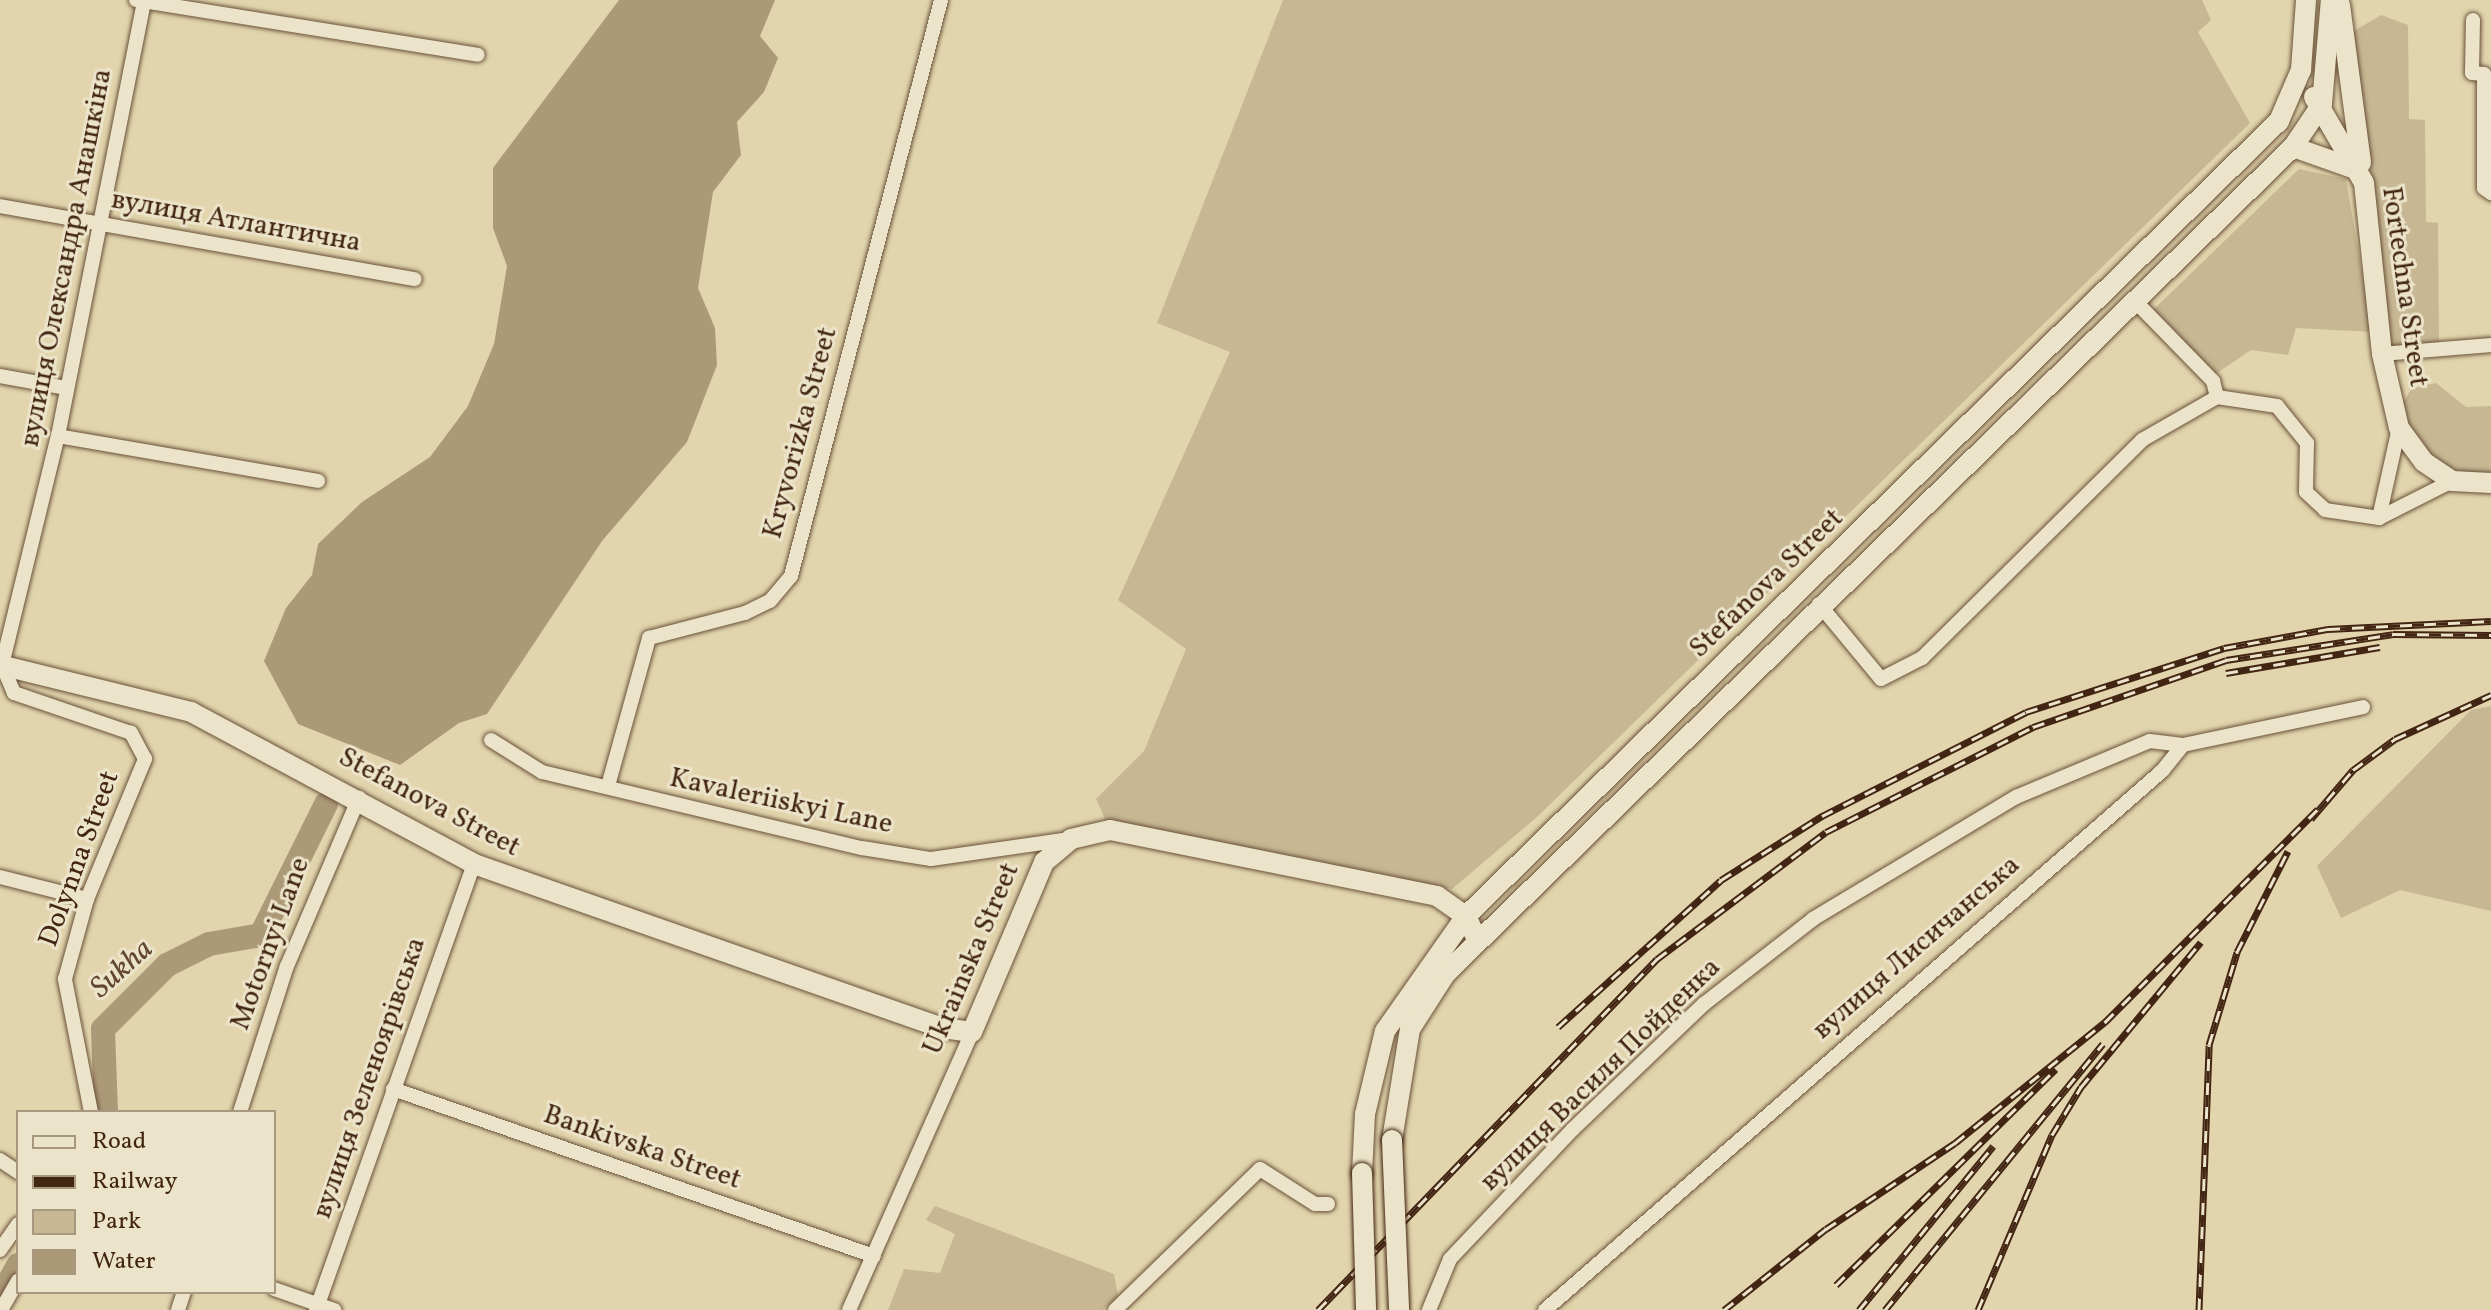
<!DOCTYPE html>
<meta charset="utf-8">
<style>
body{margin:0}
#map{position:relative;width:2491px;height:1310px;overflow:hidden;background:#e2d5ad;font-family:Vollkorn,serif}
div>[style]{position:absolute}
.green>*{inset:0;background:#c7b793}
.water>*{inset:0;background:#ac9978}
.river>*{height:24px;margin:-12px;padding:0 12px;transform-origin:12px;border-radius:12px;background:#ac9978}
.roads{filter:drop-shadow(0 0 2px #6a5139) drop-shadow(0 0 2px #6a5139)}
.street>*{height:14px;margin:-7px;padding:0 7px;transform-origin:7px;border-radius:7px;background:#ece4ca}
.secondary>*{height:20px;margin:-10px;padding:0 10px;transform-origin:10px;border-radius:10px;background:#ece4ca}
.rail>*{height:7px;margin-top:-3.5px;transform-origin:0;background:repeating-linear-gradient(90deg,#ece4ca 0 12px,#422512 0 24px);box-sizing:border-box;border-block:2px solid #422512}
.bridges{filter:drop-shadow(0 0 2px #422512) drop-shadow(0 0 2px #422512)}
.secondary-bridge>*{height:20px;margin:-10px;padding:0 10px;transform-origin:10px;border-radius:10px;background:#ece4ca}
span{translate:-50% -50%;white-space:nowrap;text-align:center;line-height:1.15;-webkit-text-stroke:6px #ece4ca;paint-order:stroke}
.street-label{font-size:28px;color:#422512}
.water-label{font-size:30px;color:#624831;font-style:italic}
.legend{position:absolute;left:16px;top:1110px;width:260px;height:184px;box-sizing:border-box;background:#ece4ca;border:2px solid #a89880;margin:0;padding:10px 14px;list-style:none;font-size:24px;color:#422512}
.legend li{display:flex;align-items:center;gap:16px;height:40px}
.legend b{width:40px;border:2px solid #a89880}
</style>
<div id="map">
<div class="green">
<i style="clip-path:polygon(1283px 0,2202px 0,2211px 20px,2198px 32px,2250px 123px,1538px 816px,1452px 889px,1106px 821px,1096px 799px,1144px 751px,1186px 649px,1118px 600px,1230px 352px,1157px 323px)"></i>
<i style="clip-path:polygon(2381px 15px,2408px 25px,2409px 119px,2425px 120px,2426px 222px,2438px 223px,2439px 342px,2392px 347px,2354px 31px)"></i>
<i style="clip-path:polygon(2299px 169px,2346px 179px,2372px 332px,2296px 328px,2288px 355px,2251px 350px,2214px 375px,2154px 309px)"></i>
<i style="clip-path:polygon(2436px 383px,2466px 407px,2491px 406px,2491px 473px,2451px 473px,2415px 445px,2400px 407px,2412px 388px)"></i>
<i style="clip-path:polygon(2491px 706px,2491px 911px,2400px 890px,2341px 918px,2317px 866px,2471px 710px)"></i>
<i style="clip-path:polygon(935px 1206px,1114px 1274px,1118px 1296px,1103px 1310px,888px 1310px,904px 1269px,940px 1273px,955px 1234px,926px 1220px)"></i>
</div>
<div class="water">
<i style="clip-path:polygon(619px 0,775px 0,760px 36px,778px 58px,764px 92px,737px 122px,741px 155px,713px 192px,698px 288px,715px 328px,717px 365px,687px 442px,602px 541px,487px 714px,459px 723px,400px 765px,298px 724px,264px 661px,286px 608px,312px 575px,318px 544px,362px 502px,430px 457px,468px 406px,494px 344px,507px 266px,493px 228px,493px 168px)"></i>
</div>
<div class="river">
<i style="left:106px;top:1112px;width:83px;rotate:-92.1deg"></i>
<i style="left:103px;top:1029px;width:91px;rotate:-45deg"></i>
<i style="left:167px;top:965px;width:47px;rotate:-26.6deg"></i>
<i style="left:209px;top:944px;width:53px;rotate:-9.8deg"></i>
<i style="left:261px;top:935px;width:146px;rotate:-63.6deg"></i>
<i style="left:0;top:1298px;width:38px;rotate:-61deg"></i>
</div>
<div class="roads">
<div class="street">
<i style="left:136px;top:0;width:346px;rotate:9.1deg"></i>
<i style="left:2473px;top:20px;width:53px;rotate:91.1deg"></i>
<i style="left:2472px;top:73px;width:12px;rotate:5deg"></i>
<i style="left:2484px;top:74px;width:74px;rotate:90deg"></i>
<i style="left:2484px;top:148px;width:7px"></i>
<i style="left:2484px;top:148px;width:40px;rotate:90deg"></i>
<i style="left:2484px;top:188px;width:9px;rotate:36deg"></i>
<i style="left:0;top:206px;width:421px;rotate:10deg"></i>
<i style="left:2133px;top:299px;width:115px;rotate:45.7deg"></i>
<i style="left:2213px;top:381px;width:16px;rotate:76deg"></i>
<i style="left:2382px;top:354px;width:109px;rotate:-4.7deg"></i>
<i style="left:0;top:376px;width:68px;rotate:10.2deg"></i>
<i style="left:58px;top:436px;width:264px;rotate:9.8deg"></i>
<i style="left:2379px;top:518px;width:92px;rotate:-77.5deg"></i>
<i style="left:1819px;top:604px;width:97px;rotate:50.4deg"></i>
<i style="left:1881px;top:679px;width:46px;rotate:-27.1deg"></i>
<i style="left:1922px;top:658px;width:310px;rotate:-44.7deg"></i>
<i style="left:2142px;top:440px;width:86px;rotate:-29.8deg"></i>
<i style="left:2217px;top:397px;width:61px;rotate:8.5deg"></i>
<i style="left:2277px;top:406px;width:48px;rotate:51deg"></i>
<i style="left:2307px;top:443px;width:49px;rotate:91.2deg"></i>
<i style="left:2306px;top:492px;width:26px;rotate:43deg"></i>
<i style="left:2325px;top:510px;width:55px;rotate:8.4deg"></i>
<i style="left:2379px;top:518px;width:82px;rotate:-26.9deg"></i>
<i style="left:491px;top:740px;width:60px;rotate:32.1deg"></i>
<i style="left:542px;top:772px;width:329px;rotate:13.4deg"></i>
<i style="left:862px;top:848px;width:70px;rotate:9.1deg"></i>
<i style="left:931px;top:859px;width:139px;rotate:-8.2deg"></i>
<i style="left:608px;top:786px;width:154px;rotate:-74.5deg"></i>
<i style="left:649px;top:638px;width:99px;rotate:-14.6deg"></i>
<i style="left:745px;top:613px;width:28px;rotate:-26deg"></i>
<i style="left:770px;top:601px;width:33px;rotate:-50deg"></i>
<i style="left:791px;top:576px;width:595px;rotate:-75.4deg"></i>
<i style="left:0;top:877px;width:90px;rotate:14.2deg"></i>
<i style="left:393px;top:1089px;width:509px;rotate:19.15deg"></i>
<i style="left:91px;top:1112px;width:136px;rotate:-101.1deg"></i>
<i style="left:65px;top:979px;width:83px;rotate:-74.6deg"></i>
<i style="left:87px;top:899px;width:152px;rotate:-67.5deg"></i>
<i style="left:145px;top:759px;width:30px;rotate:-118deg"></i>
<i style="left:131px;top:733px;width:124px;rotate:-161.1deg"></i>
<i style="left:14px;top:693px;width:30px;rotate:-113deg"></i>
<i style="left:2px;top:665px;width:236px;rotate:-76.3deg"></i>
<i style="left:58px;top:436px;width:444px;rotate:-78.8deg"></i>
<i style="left:240px;top:1112px;width:153px;rotate:-72.2deg"></i>
<i style="left:287px;top:966px;width:183px;rotate:-66.8deg"></i>
<i style="left:0;top:1160px;width:22px;rotate:34deg"></i>
<i style="left:0;top:1250px;width:32px;rotate:-55deg"></i>
<i style="left:274px;top:1289px;width:64px;rotate:19.3deg"></i>
<i style="left:1px;top:1310px;width:34px;rotate:-60deg"></i>
<i style="left:178px;top:1310px;width:19px;rotate:-72deg"></i>
<i style="left:316px;top:1310px;width:473px;rotate:-70.5deg"></i>
<i style="left:849px;top:1310px;width:304px;rotate:-66.1deg"></i>
<i style="left:1115px;top:1310px;width:202px;rotate:-44.2deg"></i>
<i style="left:1260px;top:1169px;width:65px;rotate:32.5deg"></i>
<i style="left:1315px;top:1204px;width:13px"></i>
<i style="left:1429px;top:1310px;width:55px;rotate:-67.6deg"></i>
<i style="left:1450px;top:1259px;width:179px;rotate:-46.6deg"></i>
<i style="left:1573px;top:1129px;width:181px;rotate:-43.7deg"></i>
<i style="left:1704px;top:1004px;width:138px;rotate:-37.9deg"></i>
<i style="left:1813px;top:919px;width:237px;rotate:-31deg"></i>
<i style="left:2016px;top:797px;width:145px;rotate:-22.7deg"></i>
<i style="left:2150px;top:741px;width:33px;rotate:7deg"></i>
<i style="left:1545px;top:1310px;width:819px;rotate:-41.14deg"></i>
<i style="left:2162px;top:771px;width:33px;rotate:-51deg"></i>
<i style="left:2183px;top:745px;width:184px;rotate:-11.9deg"></i>
</div>
<div class="secondary">
<i style="left:2340px;top:5px;width:159px;rotate:82.4deg"></i>
<i style="left:2314px;top:97px;width:99px;rotate:59.8deg"></i>
<i style="left:2364px;top:183px;width:172px;rotate:84deg"></i>
<i style="left:2382px;top:354px;width:76px;rotate:77.1deg"></i>
<i style="left:2399px;top:428px;width:42px;rotate:53.7deg"></i>
<i style="left:2424px;top:462px;width:34px;rotate:34deg"></i>
<i style="left:2452px;top:481px;width:39px;rotate:3deg"></i>
<i style="left:2293px;top:147px;width:66px;rotate:19.5deg"></i>
<i style="left:0;top:665px;width:197px;rotate:13.8deg"></i>
<i style="left:191px;top:712px;width:321px;rotate:28.2deg"></i>
<i style="left:474px;top:864px;width:497px;rotate:19.3deg"></i>
<i style="left:943px;top:1028px;width:29px;rotate:8deg"></i>
<i style="left:972px;top:1032px;width:185px;rotate:-67deg"></i>
<i style="left:1044px;top:862px;width:35px;rotate:-40deg"></i>
<i style="left:1071px;top:839px;width:40px;rotate:-13deg"></i>
<i style="left:1110px;top:830px;width:334px;rotate:11.4deg"></i>
<i style="left:1437px;top:896px;width:35px;rotate:35deg"></i>
<i style="left:1466px;top:916px;width:23px;rotate:65deg"></i>
<i style="left:1392px;top:1140px;width:112px;rotate:-80.8deg"></i>
<i style="left:1410px;top:1029px;width:67px;rotate:-57.3deg"></i>
<i style="left:1446px;top:973px;width:1183px;rotate:-44.28deg"></i>
<i style="left:2293px;top:147px;width:52px;rotate:-56deg"></i>
<i style="left:2322px;top:104px;width:104px;rotate:-85.1deg"></i>
<i style="left:1362px;top:1173px;width:59px;rotate:-87.1deg"></i>
<i style="left:1365px;top:1114px;width:85px;rotate:-76.5deg"></i>
<i style="left:1385px;top:1031px;width:141px;rotate:-54.8deg"></i>
<i style="left:1466px;top:916px;width:1137px;rotate:-44.36deg"></i>
<i style="left:2279px;top:121px;width:56px;rotate:-66.7deg"></i>
<i style="left:2301px;top:70px;width:70px;rotate:-85.9deg"></i>
</div>
</div>
<div class="rail">
<i style="left:2226px;top:673px;width:156px;rotate:-9.6deg"></i>
<i style="left:2311px;top:819px;width:65px;rotate:-49.4deg"></i>
<i style="left:2353px;top:770px;width:52px;rotate:-36.4deg"></i>
<i style="left:2395px;top:739px;width:106px;rotate:-24.6deg"></i>
<i style="left:1558px;top:1027px;width:219px;rotate:-42deg"></i>
<i style="left:1721px;top:880px;width:120px;rotate:-32.4deg"></i>
<i style="left:1822px;top:816px;width:229px;rotate:-27deg"></i>
<i style="left:2026px;top:712px;width:208px;rotate:-17.9deg"></i>
<i style="left:2224px;top:648px;width:106px;rotate:-10.4deg"></i>
<i style="left:2328px;top:629px;width:163px;rotate:-2.8deg"></i>
<i style="left:1836px;top:1285px;width:308px;rotate:-44.5deg"></i>
<i style="left:1318px;top:1310px;width:488px;rotate:-46deg"></i>
<i style="left:1657px;top:959px;width:211px;rotate:-36.9deg"></i>
<i style="left:1826px;top:832px;width:232px;rotate:-26.9deg"></i>
<i style="left:2033px;top:727px;width:204px;rotate:-19.1deg"></i>
<i style="left:2226px;top:660px;width:169px;rotate:-8.8deg"></i>
<i style="left:2393px;top:634px;width:98px;rotate:0.6deg"></i>
<i style="left:1724px;top:1310px;width:130px;rotate:-38.5deg"></i>
<i style="left:1826px;top:1229px;width:155px;rotate:-33.7deg"></i>
<i style="left:1955px;top:1143px;width:193px;rotate:-38.9deg"></i>
<i style="left:2105px;top:1022px;width:301px;rotate:-45deg"></i>
<i style="left:1859px;top:1310px;width:212px;rotate:-50.7deg"></i>
<i style="left:1885px;top:1310px;width:344px;rotate:-50.7deg"></i>
<i style="left:1978px;top:1310px;width:190px;rotate:-67.1deg"></i>
<i style="left:2052px;top:1135px;width:56px;rotate:-58.9deg"></i>
<i style="left:2081px;top:1087px;width:188px;rotate:-50.4deg"></i>
<i style="left:2199px;top:1310px;width:265px;rotate:-87.8deg"></i>
<i style="left:2209px;top:1045px;width:97px;rotate:-73.2deg"></i>
<i style="left:2237px;top:952px;width:113px;rotate:-63.2deg"></i>
</div>
<div class="bridges">
<div class="secondary-bridge">
<i style="left:1392px;top:1140px;width:170px;rotate:87.6deg"></i>
<i style="left:1362px;top:1173px;width:137px;rotate:88.3deg"></i>
</div>
</div>
<div class="street-label">
<span style="left:236px;top:222px;rotate:10deg">вулиця Атлантична</span>
<span style="left:67px;top:258px;rotate:-79deg">вулиця Олександра Анашкіна</span>
<span style="left:2404px;top:287px;rotate:82deg">Fortechna Street</span>
<span style="left:801px;top:433px;rotate:-75deg">Kryvorizka Street</span>
<span style="left:1767px;top:584px;rotate:-44deg">Stefanova Street</span>
<span style="left:781px;top:802px;rotate:12deg">Kavaleriiskyi Lane</span>
<span style="left:429px;top:803px;rotate:28deg">Stefanova Street</span>
<span style="left:80px;top:859px;rotate:-70deg">Dolynna Street</span>
<span style="left:271px;top:944px;rotate:-70deg">Motornyi Lane</span>
<span style="left:1917px;top:948px;rotate:-41deg">вулиця Лисичанська</span>
<span style="left:972px;top:959px;rotate:-67deg">Ukrainska Street</span>
<span style="left:1601px;top:1075px;rotate:-44deg">вулиця Василя Пойденка</span>
<span style="left:370px;top:1078px;rotate:-71deg">вулиця Зеленоярівська</span>
<span style="left:642px;top:1148px;rotate:19deg">Bankivska Street</span>
</div>
<div class="water-label">
<span style="left:122px;top:969px;rotate:-42deg">Sukha</span>
</div>
<ul class="legend">
<li><b style="height:10px;background:#ece4ca"></b>Road</li>
<li><b style="height:10px;background:#422512"></b>Railway</li>
<li><b style="height:22px;background:#c7b793"></b>Park</li>
<li><b style="height:22px;background:#ac9978"></b>Water</li>
</ul>
</div>
